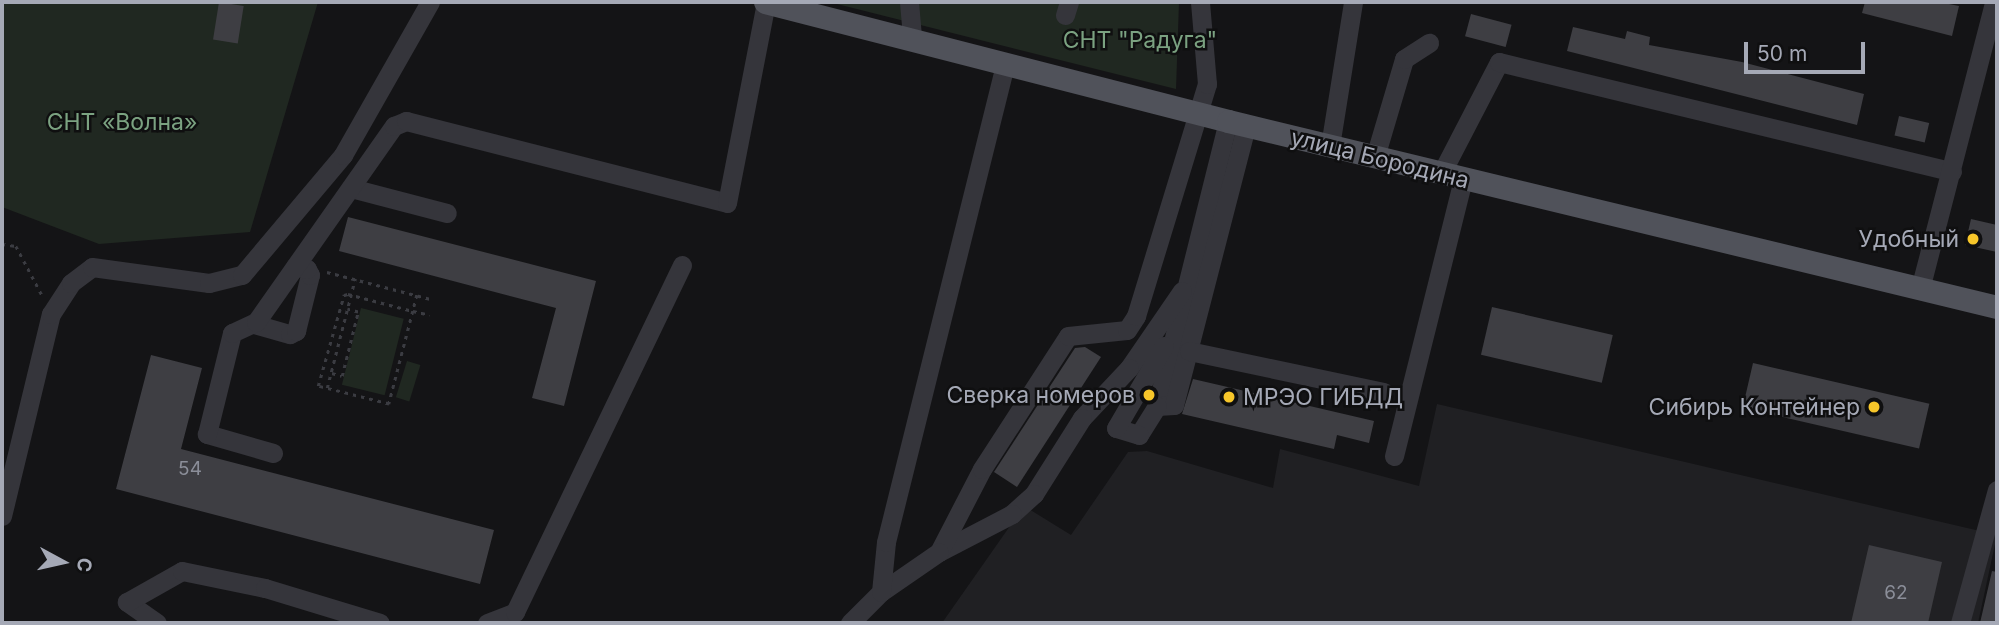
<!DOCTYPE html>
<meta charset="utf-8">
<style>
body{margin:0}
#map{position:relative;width:1999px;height:625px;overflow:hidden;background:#141416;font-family:Inter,sans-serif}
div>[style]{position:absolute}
.built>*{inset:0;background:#202023}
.green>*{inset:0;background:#202821;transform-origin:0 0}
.building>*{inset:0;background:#3e3e43;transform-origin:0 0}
.path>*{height:2.5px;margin-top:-1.25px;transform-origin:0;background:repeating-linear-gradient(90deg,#3b3c42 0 3.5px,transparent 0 8.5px)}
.minor>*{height:19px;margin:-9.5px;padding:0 9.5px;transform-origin:9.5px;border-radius:9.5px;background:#35353b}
.major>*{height:23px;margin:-11.5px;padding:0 11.5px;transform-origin:11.5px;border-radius:11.5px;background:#50525a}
.dots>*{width:19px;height:19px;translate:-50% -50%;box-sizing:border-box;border:4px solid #0f0f10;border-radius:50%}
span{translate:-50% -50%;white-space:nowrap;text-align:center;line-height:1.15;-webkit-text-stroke:5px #0f0f10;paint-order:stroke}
.number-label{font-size:19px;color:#8b8e99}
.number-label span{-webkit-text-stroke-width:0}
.park-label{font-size:23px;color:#7ba281}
.street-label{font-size:23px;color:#a5a9b6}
.poi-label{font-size:23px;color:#a5a9b6}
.right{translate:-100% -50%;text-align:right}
.left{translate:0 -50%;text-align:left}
.frame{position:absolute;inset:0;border:4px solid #a5a9b6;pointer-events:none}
.north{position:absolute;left:28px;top:527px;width:70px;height:70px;-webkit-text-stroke:5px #0f0f10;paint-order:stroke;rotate:98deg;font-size:19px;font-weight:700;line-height:28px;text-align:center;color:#a5a9b6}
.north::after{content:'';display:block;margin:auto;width:24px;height:32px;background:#a5a9b6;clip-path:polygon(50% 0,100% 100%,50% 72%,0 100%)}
.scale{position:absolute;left:1744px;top:42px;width:121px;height:32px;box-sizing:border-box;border:4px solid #a5a9b6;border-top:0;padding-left:9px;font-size:21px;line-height:24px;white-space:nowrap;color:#a5a9b6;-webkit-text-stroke:5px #0f0f10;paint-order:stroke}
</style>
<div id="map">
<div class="built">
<i style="clip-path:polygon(1437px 404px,1997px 535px,1978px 623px,942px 623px,1024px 506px,1071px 535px,1128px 452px,1147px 451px,1273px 488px,1280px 449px,1419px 486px)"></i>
</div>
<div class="green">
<i style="clip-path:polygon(2px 2px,318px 2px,250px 232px,99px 244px,2px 207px)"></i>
<i style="clip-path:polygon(829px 2px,1179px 2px,1176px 89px)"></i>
<i style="left:361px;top:308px;width:44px;height:79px;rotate:14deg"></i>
<i style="left:407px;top:361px;width:14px;height:38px;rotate:17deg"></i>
</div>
<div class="building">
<i style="left:219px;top:2px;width:25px;height:38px;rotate:9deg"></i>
<i style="clip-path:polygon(1865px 2px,1939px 2px,1959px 6px,1952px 36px,1862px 13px)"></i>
<i style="left:1471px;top:14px;width:42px;height:23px;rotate:15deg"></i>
<i style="clip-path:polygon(1573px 27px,1625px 39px,1627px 31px,1650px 37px,1649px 45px,1742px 62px,1864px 94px,1857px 125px,1567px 51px)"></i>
<i style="left:1899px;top:116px;width:31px;height:20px;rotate:13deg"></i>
<i style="clip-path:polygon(348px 217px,596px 281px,564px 406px,532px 398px,556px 308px,339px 251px)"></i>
<i style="clip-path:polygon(1971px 219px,1997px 225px,1997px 252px,1965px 245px)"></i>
<i style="left:1492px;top:307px;width:124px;height:49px;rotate:13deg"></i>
<i style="clip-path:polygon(1085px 347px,1101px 357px,1017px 487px,994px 472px,1075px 348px)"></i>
<i style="clip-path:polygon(151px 355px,202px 368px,181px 449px,494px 530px,480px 584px,116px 489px)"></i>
<i style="left:1753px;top:363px;width:181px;height:46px;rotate:13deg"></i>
<i style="clip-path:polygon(1193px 379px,1374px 421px,1369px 443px,1337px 435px,1334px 449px,1182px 414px)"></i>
<i style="clip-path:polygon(1869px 545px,1942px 562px,1928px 623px,1851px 623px)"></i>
<i style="clip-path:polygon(1992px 571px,1997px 572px,1997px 613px,1995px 623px,1980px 623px)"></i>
</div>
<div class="path">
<i style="left:2px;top:244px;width:14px;rotate:8deg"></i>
<i style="left:16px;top:246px;width:55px;rotate:62deg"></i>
<i style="left:327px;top:272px;width:107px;rotate:14.6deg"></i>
<i style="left:417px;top:295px;width:16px;rotate:104deg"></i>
<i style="left:413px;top:311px;width:96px;rotate:104.5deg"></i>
<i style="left:389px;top:404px;width:73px;rotate:-165.8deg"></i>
<i style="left:318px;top:386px;width:95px;rotate:-74.1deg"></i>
<i style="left:344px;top:295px;width:4px;rotate:-14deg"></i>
<i style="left:348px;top:294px;width:67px;rotate:14.7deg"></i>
<i style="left:413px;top:311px;width:17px;rotate:13deg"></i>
<i style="left:332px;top:373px;width:10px;rotate:17deg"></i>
<i style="left:342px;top:376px;width:66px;rotate:-76deg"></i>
<i style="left:358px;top:312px;width:11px;rotate:-165deg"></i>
<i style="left:327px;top:388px;width:113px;rotate:-75.6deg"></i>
</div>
<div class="minor">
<i style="left:909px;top:2px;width:35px;rotate:85deg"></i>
<i style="left:1065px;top:15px;width:14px;rotate:-73deg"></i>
<i style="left:1228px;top:121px;width:294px;rotate:104deg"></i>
<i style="left:1157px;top:406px;width:17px;rotate:-3deg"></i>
<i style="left:1174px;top:405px;width:288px;rotate:-75.5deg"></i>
<i style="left:1330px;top:146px;width:146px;rotate:-80.9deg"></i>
<i style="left:1375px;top:157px;width:102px;rotate:-73.5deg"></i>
<i style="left:1404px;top:59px;width:30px;rotate:-33deg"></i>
<i style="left:1441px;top:174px;width:126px;rotate:-62.6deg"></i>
<i style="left:1499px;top:62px;width:466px;rotate:13.6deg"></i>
<i style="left:351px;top:188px;width:99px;rotate:14.6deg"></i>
<i style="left:1920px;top:289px;width:296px;rotate:-75.5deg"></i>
<i style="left:1182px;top:291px;width:93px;rotate:124.5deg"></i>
<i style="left:1129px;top:368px;width:69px;rotate:133.2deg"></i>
<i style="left:1082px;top:418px;width:90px;rotate:122.3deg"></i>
<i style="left:1034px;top:494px;width:30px;rotate:138deg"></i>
<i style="left:1012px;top:514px;width:82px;rotate:152.5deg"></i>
<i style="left:939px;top:552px;width:93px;rotate:-62.6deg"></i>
<i style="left:982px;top:469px;width:158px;rotate:-57.1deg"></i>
<i style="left:1068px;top:336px;width:59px;rotate:-5.8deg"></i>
<i style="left:1127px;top:330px;width:17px;rotate:-57deg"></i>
<i style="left:1136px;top:316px;width:243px;rotate:-73deg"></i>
<i style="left:1207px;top:84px;width:82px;rotate:-94.9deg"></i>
<i style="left:254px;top:324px;width:37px;rotate:16deg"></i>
<i style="left:290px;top:334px;width:7px;rotate:-27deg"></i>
<i style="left:296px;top:331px;width:58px;rotate:-76deg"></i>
<i style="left:310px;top:275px;width:7px;rotate:-117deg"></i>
<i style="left:307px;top:269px;width:12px;rotate:-166deg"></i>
<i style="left:1189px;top:351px;width:199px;rotate:11.9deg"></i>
<i style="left:1157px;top:406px;width:34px;rotate:122deg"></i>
<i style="left:1139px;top:435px;width:24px;rotate:-163deg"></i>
<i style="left:1116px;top:428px;width:95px;rotate:-59.7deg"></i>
<i style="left:273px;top:453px;width:69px;rotate:-163.9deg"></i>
<i style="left:207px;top:434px;width:104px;rotate:-76.1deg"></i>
<i style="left:232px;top:333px;width:26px;rotate:-25deg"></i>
<i style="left:256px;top:322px;width:240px;rotate:-54.9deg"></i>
<i style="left:394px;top:126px;width:13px;rotate:-23deg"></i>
<i style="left:406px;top:121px;width:331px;rotate:14.3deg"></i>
<i style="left:727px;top:203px;width:205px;rotate:-79deg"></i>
<i style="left:1394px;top:456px;width:285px;rotate:-76deg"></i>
<i style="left:2px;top:516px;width:208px;rotate:-76.4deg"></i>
<i style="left:51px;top:314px;width:37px;rotate:-57deg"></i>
<i style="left:71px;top:283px;width:26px;rotate:-37deg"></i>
<i style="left:92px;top:267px;width:118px;rotate:7.8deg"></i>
<i style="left:209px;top:283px;width:34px;rotate:-14deg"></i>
<i style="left:242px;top:275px;width:157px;rotate:-49.9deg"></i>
<i style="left:343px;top:155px;width:176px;rotate:-60.4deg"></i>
<i style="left:881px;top:592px;width:70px;rotate:-34.6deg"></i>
<i style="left:157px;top:623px;width:37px;rotate:-145deg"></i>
<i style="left:127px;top:602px;width:63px;rotate:-29.4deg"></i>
<i style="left:182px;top:571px;width:85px;rotate:11.6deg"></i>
<i style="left:265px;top:588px;width:120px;rotate:16.9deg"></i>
<i style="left:487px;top:623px;width:30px;rotate:-21deg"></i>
<i style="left:515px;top:612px;width:385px;rotate:-64.3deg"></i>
<i style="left:850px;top:623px;width:44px;rotate:-45deg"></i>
<i style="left:881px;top:592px;width:50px;rotate:-84.3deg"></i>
<i style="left:886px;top:542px;width:494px;rotate:-76deg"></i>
<i style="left:1960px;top:623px;width:138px;rotate:-74.5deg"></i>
</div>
<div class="major">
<i style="left:765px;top:2px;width:478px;rotate:14.4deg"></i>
<i style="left:1228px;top:121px;width:791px;rotate:13.6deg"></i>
</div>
<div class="dots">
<i style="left:1973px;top:239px;background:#f7c62a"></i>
<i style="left:1149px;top:395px;background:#f7c62a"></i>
<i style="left:1229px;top:397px;background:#f7c62a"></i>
<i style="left:1874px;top:407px;background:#f7c62a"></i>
</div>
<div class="number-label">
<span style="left:190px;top:469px">54</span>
<span style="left:1896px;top:593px">62</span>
</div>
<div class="park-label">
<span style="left:1140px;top:40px">СНТ "Радуга"</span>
<span style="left:122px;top:122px">СНТ «Волна»</span>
</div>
<div class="street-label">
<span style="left:1380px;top:159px;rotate:14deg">улица Бородина</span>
</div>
<div class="poi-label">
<span class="right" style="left:1959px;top:239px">Удобный</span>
<span class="right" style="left:1135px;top:395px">Сверка номеров</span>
<span class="left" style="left:1243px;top:397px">МРЭО ГИБДД</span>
<span class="right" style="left:1860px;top:407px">Сибирь Контейнер</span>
</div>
<div class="frame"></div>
<div class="north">С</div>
<div class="scale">50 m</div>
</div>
